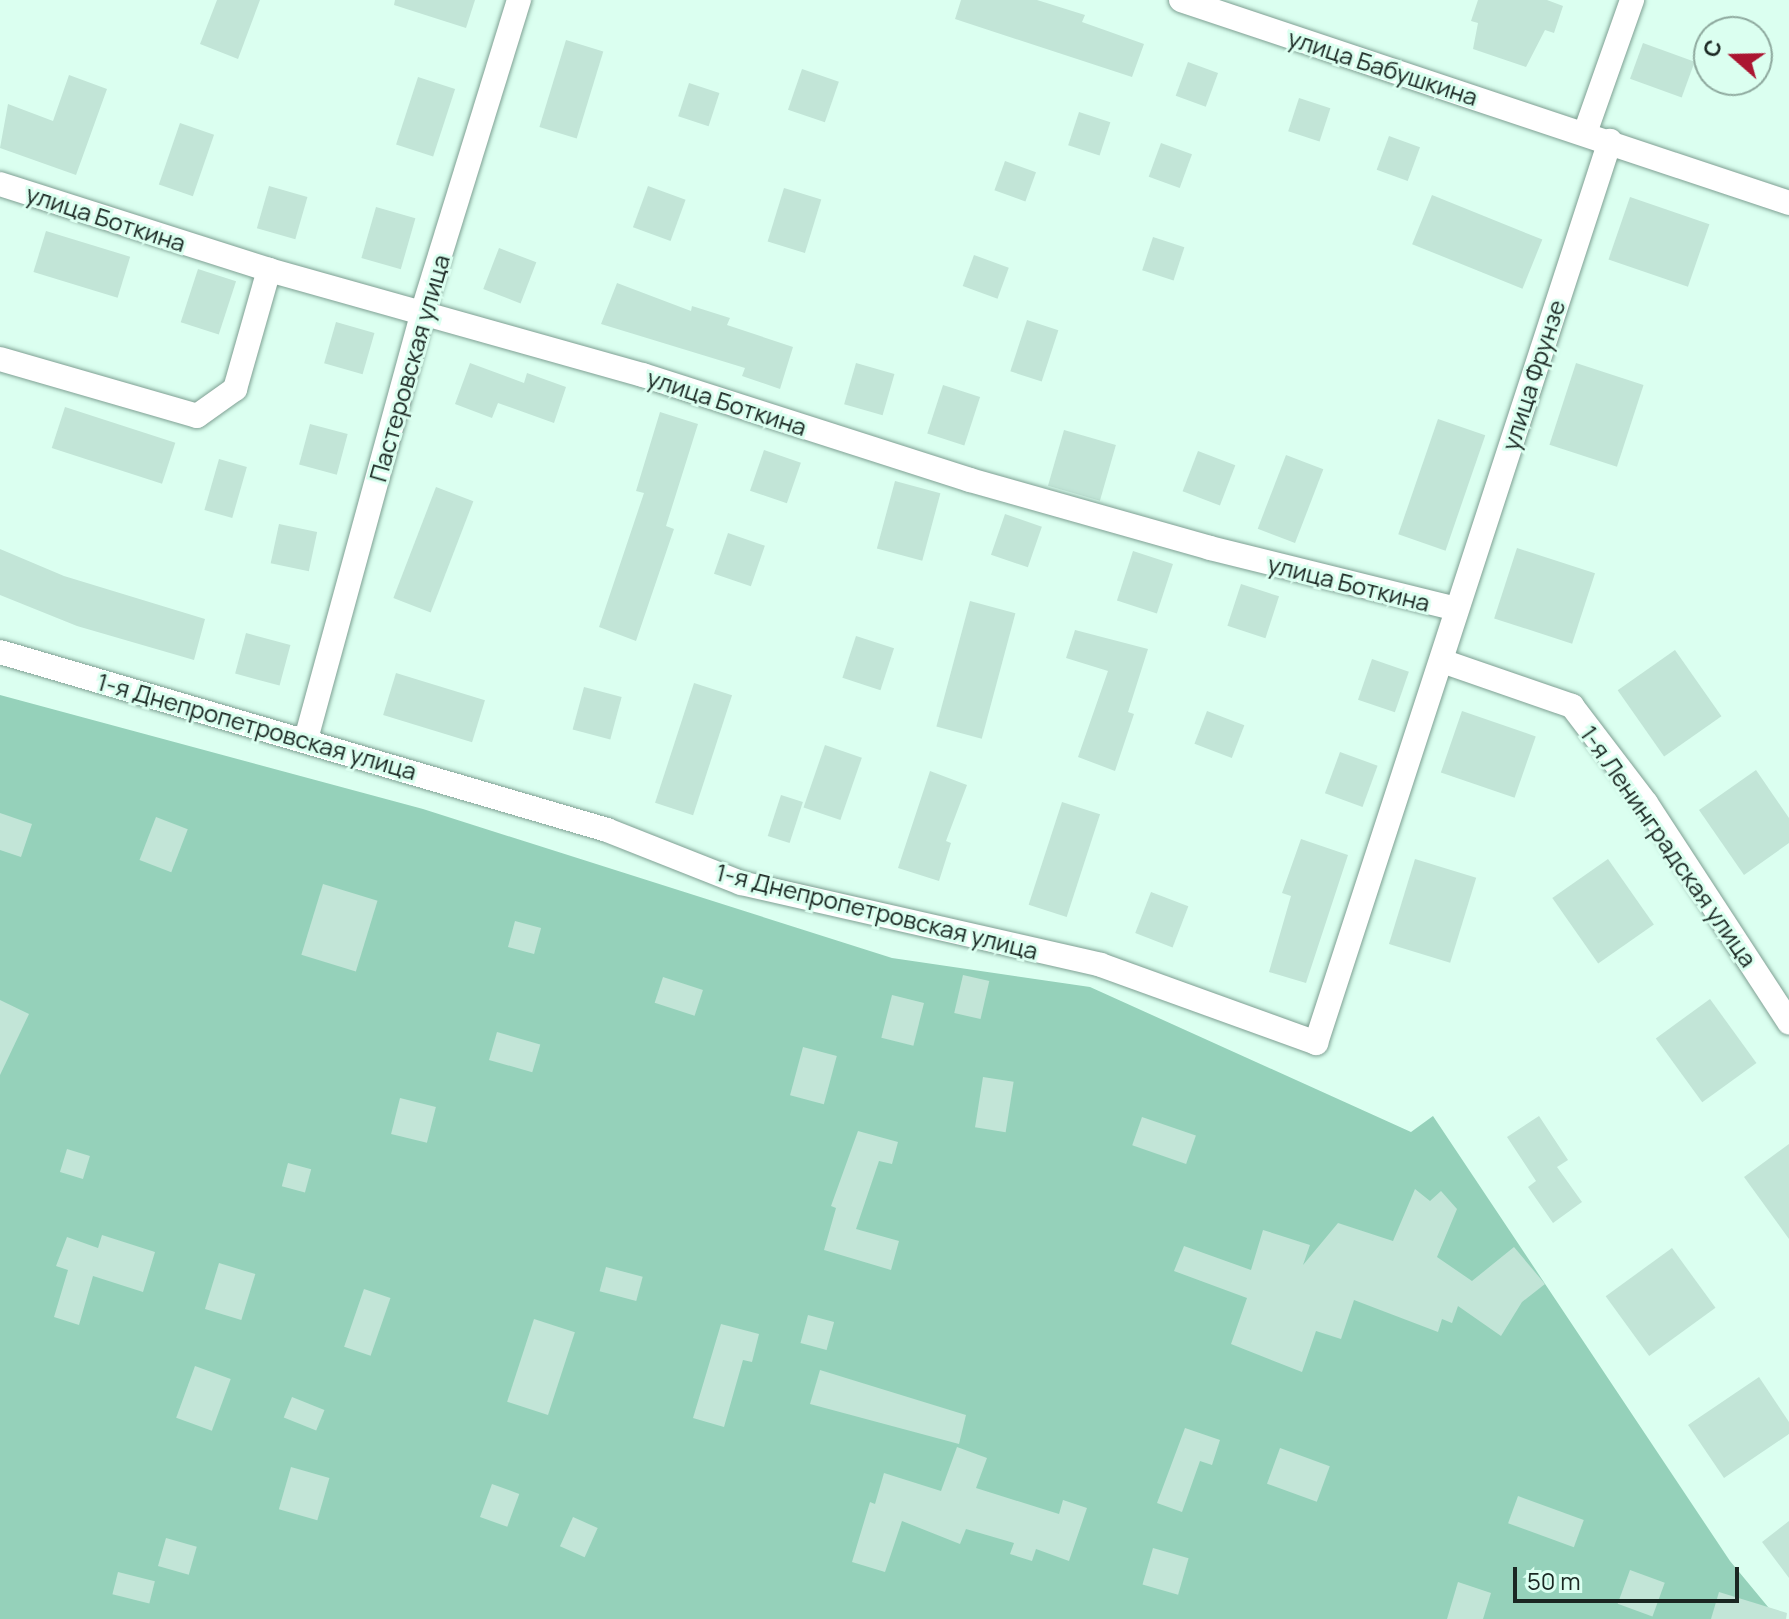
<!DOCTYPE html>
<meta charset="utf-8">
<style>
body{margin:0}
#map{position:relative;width:1789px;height:1619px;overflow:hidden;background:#dbfff0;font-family:Manrope,sans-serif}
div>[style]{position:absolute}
.green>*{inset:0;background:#95d1ba}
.building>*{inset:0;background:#c2e5d7;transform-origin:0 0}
.roads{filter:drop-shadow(0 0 2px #7fa093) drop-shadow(0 0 2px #7fa093)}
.minor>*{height:24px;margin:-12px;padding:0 12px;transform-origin:12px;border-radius:12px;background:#fff}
span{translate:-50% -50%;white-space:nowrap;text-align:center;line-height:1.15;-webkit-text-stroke:6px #dbfff0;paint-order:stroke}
.street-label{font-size:24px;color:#1a2722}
.north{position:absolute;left:1693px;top:16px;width:80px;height:80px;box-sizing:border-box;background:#dbfff0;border:2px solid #8ea99e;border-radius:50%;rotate:290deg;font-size:22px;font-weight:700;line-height:32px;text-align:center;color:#1a2722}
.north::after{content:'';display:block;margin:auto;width:28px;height:36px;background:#ab1531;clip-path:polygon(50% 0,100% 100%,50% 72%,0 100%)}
.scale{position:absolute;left:1513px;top:1567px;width:226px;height:36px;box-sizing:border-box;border:4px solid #1a2722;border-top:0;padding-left:10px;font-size:24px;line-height:28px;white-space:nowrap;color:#1a2722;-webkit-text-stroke:6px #dbfff0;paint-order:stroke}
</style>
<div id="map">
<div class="green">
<i style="clip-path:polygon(0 695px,423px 809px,892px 958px,1090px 987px,1411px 1132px,1433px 1116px,1730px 1561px,1778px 1619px,0 1619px)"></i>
</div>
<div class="building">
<i style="clip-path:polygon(217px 0,260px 0,238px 59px,200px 44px)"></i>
<i style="clip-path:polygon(395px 0,475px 0,466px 28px,394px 5px)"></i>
<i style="clip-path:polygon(961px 0,1037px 0,1085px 15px,1082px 22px,1144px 44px,1132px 77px,955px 19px)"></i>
<i style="clip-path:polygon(1478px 0,1547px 0,1563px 6px,1554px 33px,1545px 30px,1526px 67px,1473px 49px,1478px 23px,1471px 21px)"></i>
<i style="left:566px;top:40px;width:39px;height:91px;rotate:17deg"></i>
<i style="left:1643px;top:43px;width:55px;height:38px;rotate:20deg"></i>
<i style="left:1188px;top:62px;width:32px;height:36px;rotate:20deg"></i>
<i style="left:802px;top:69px;width:39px;height:43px;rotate:19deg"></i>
<i style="clip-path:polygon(69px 75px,107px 89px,76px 175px,0 148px,8px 104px,53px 121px)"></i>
<i style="left:418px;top:77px;width:39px;height:71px;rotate:18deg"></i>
<i style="left:689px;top:83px;width:32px;height:35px;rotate:18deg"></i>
<i style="left:1299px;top:98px;width:33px;height:35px;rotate:18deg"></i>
<i style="left:1079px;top:112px;width:33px;height:35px;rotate:18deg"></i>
<i style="left:180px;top:123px;width:36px;height:65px;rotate:19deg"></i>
<i style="left:1389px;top:136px;width:33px;height:36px;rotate:20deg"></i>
<i style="left:1161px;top:143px;width:33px;height:36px;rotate:20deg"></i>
<i style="left:1005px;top:161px;width:33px;height:31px;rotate:20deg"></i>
<i style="left:269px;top:186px;width:40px;height:44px;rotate:16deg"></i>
<i style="left:648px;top:186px;width:40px;height:44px;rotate:20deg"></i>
<i style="left:784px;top:188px;width:39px;height:56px;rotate:17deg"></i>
<i style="left:1432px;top:195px;width:119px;height:53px;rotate:22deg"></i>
<i style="left:1630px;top:197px;width:84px;height:66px;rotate:19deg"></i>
<i style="left:376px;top:207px;width:41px;height:53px;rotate:16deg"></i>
<i style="left:46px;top:231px;width:88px;height:43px;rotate:17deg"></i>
<i style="left:1153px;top:237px;width:33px;height:35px;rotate:18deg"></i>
<i style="left:499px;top:248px;width:40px;height:44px;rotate:21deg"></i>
<i style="left:974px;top:255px;width:37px;height:33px;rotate:20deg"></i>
<i style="left:198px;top:269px;width:40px;height:56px;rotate:18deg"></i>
<i style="clip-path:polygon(617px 283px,691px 311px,692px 306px,730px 318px,727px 325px,793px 347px,780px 389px,742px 376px,745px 368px,601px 324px)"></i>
<i style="left:1027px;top:320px;width:33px;height:54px;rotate:18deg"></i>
<i style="left:336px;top:322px;width:40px;height:43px;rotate:16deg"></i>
<i style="clip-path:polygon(470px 363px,524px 383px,527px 373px,566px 387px,554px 423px,498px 403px,492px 418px,455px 404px)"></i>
<i style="left:856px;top:363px;width:40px;height:43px;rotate:16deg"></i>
<i style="left:1576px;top:363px;width:71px;height:86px;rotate:18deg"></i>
<i style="left:943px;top:385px;width:39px;height:51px;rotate:18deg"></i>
<i style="left:65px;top:407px;width:116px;height:43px;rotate:18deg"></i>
<i style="clip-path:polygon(660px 412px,698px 424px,666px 526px,674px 529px,636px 641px,599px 627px,644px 493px,636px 491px)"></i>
<i style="left:1438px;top:419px;width:50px;height:122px;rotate:19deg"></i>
<i style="left:310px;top:424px;width:39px;height:42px;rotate:15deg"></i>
<i style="left:1064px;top:430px;width:54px;height:58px;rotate:16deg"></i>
<i style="left:764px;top:450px;width:39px;height:43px;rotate:19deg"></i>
<i style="left:1198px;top:451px;width:40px;height:43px;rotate:21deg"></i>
<i style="left:1286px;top:455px;width:40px;height:79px;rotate:21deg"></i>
<i style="left:219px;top:459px;width:29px;height:53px;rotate:16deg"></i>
<i style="left:895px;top:481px;width:47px;height:70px;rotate:15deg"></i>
<i style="left:436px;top:487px;width:40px;height:119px;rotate:21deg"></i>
<i style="left:1005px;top:514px;width:39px;height:43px;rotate:19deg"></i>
<i style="left:279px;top:524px;width:39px;height:40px;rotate:12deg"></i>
<i style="left:728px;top:533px;width:39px;height:43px;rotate:19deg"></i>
<i style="left:1517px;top:548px;width:82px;height:74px;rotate:18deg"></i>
<i style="clip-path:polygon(0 549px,64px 576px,205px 619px,194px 660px,77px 626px,0 595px)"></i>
<i style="left:1133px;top:551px;width:42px;height:52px;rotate:18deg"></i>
<i style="left:1241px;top:584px;width:40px;height:44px;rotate:18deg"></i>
<i style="left:970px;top:601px;width:47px;height:130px;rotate:15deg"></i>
<i style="clip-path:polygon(1075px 630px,1148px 649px,1128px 712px,1134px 714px,1115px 771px,1078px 757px,1108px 671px,1066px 658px)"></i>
<i style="left:246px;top:633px;width:46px;height:42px;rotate:15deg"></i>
<i style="left:856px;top:636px;width:40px;height:44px;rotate:18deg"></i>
<i style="left:1675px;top:650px;width:81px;height:70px;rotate:55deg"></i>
<i style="left:1372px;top:659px;width:39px;height:43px;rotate:19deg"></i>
<i style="left:396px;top:673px;width:93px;height:44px;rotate:17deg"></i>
<i style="left:694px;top:683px;width:40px;height:126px;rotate:18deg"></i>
<i style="left:584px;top:687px;width:39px;height:44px;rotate:15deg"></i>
<i style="left:1207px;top:711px;width:40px;height:35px;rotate:21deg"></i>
<i style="left:1462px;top:711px;width:78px;height:65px;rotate:19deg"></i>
<i style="left:825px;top:745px;width:39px;height:66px;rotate:19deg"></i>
<i style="left:1340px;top:752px;width:40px;height:44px;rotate:20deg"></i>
<i style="clip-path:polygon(1756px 770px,1789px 818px,1789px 843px,1744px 875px,1699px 810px)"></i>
<i style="clip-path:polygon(930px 771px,967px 785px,946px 841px,951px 843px,939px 881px,898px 868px)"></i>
<i style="left:781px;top:795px;width:23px;height:43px;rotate:18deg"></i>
<i style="left:1062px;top:802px;width:40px;height:108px;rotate:18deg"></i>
<i style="clip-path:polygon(0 813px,32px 824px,21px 857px,0 850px)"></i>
<i style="left:156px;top:817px;width:34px;height:46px;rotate:21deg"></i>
<i style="clip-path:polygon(1301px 839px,1348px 855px,1306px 983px,1269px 972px,1291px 896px,1282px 893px)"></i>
<i style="left:1415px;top:859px;width:64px;height:89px;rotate:17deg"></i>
<i style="left:1608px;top:859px;width:80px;height:68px;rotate:55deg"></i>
<i style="left:323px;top:884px;width:57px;height:74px;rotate:17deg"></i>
<i style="left:1151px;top:892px;width:40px;height:44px;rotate:21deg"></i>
<i style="left:515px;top:921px;width:27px;height:27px;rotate:15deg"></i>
<i style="left:963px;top:975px;width:27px;height:39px;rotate:13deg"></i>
<i style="left:663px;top:977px;width:42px;height:27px;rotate:18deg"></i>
<i style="left:892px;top:995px;width:33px;height:44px;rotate:14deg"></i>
<i style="left:1710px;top:999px;width:79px;height:67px;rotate:54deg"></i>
<i style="clip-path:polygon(0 1000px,29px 1014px,0 1075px)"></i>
<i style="left:497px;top:1032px;width:45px;height:29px;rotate:16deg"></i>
<i style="left:803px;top:1047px;width:35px;height:50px;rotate:15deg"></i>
<i style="left:983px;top:1077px;width:31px;height:51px;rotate:9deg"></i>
<i style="left:400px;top:1098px;width:37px;height:37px;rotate:14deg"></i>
<i style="clip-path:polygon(1539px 1116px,1568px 1160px,1557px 1167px,1582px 1202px,1553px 1223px,1528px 1187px,1536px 1181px,1507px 1137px)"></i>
<i style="left:1142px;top:1117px;width:57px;height:30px;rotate:19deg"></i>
<i style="clip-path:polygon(858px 1131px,898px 1142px,892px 1164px,879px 1161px,856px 1229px,899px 1241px,891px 1270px,824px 1250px,836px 1208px,831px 1206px)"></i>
<i style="clip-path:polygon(1789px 1144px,1789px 1239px,1744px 1177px)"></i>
<i style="left:67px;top:1149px;width:24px;height:24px;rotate:17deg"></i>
<i style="left:288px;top:1163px;width:24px;height:24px;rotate:15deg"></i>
<i style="clip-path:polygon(1415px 1189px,1430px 1201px,1441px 1191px,1457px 1209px,1437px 1257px,1472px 1281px,1514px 1247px,1545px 1284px,1522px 1302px,1501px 1336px,1458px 1306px,1452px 1323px,1442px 1319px,1438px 1332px,1354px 1300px,1341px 1339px,1316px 1331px,1302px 1372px,1231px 1344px,1247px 1298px,1174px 1271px,1184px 1246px,1251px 1270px,1263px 1230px,1310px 1245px,1303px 1265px,1338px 1223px,1393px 1241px)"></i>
<i style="clip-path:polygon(102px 1235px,155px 1252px,143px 1292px,93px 1276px,79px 1325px,54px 1317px,68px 1270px,56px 1266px,67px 1237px,98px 1248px)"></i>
<i style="left:1672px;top:1248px;width:74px;height:82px;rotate:54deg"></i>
<i style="left:219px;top:1263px;width:38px;height:48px;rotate:17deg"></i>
<i style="left:606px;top:1267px;width:38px;height:25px;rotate:15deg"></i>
<i style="left:364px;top:1289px;width:28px;height:61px;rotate:19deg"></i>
<i style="left:808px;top:1315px;width:27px;height:29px;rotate:15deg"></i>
<i style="left:534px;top:1319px;width:43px;height:87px;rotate:18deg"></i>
<i style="clip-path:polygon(721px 1324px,759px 1334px,752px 1362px,743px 1360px,724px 1427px,693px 1418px)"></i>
<i style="left:195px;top:1366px;width:38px;height:55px;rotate:20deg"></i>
<i style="clip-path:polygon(820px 1370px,966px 1415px,959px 1444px,810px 1404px)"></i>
<i style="clip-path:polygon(1759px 1377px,1789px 1422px,1789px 1434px,1724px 1478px,1688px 1425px)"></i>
<i style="left:292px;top:1397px;width:35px;height:22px;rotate:22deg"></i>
<i style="clip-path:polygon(1185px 1428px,1220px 1440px,1212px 1465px,1200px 1461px,1182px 1512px,1157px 1503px)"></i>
<i style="clip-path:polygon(957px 1447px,987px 1458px,976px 1488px,1059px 1514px,1063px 1500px,1087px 1508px,1069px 1561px,1036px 1549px,1032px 1561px,1010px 1554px,1014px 1543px,966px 1529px,960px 1544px,902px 1521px,885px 1572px,852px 1562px,870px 1502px,875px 1504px,884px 1473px,941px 1491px)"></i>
<i style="left:1280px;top:1448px;width:53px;height:38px;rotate:20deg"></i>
<i style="left:291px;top:1467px;width:40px;height:44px;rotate:16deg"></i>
<i style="left:492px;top:1484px;width:29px;height:35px;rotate:20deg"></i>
<i style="left:1518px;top:1496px;width:70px;height:29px;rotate:20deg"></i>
<i style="left:573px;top:1517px;width:27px;height:32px;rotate:24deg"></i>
<i style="clip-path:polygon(1789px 1521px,1789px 1578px,1762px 1542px)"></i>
<i style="left:166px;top:1538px;width:32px;height:29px;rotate:16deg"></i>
<i style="left:1153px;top:1548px;width:37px;height:38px;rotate:16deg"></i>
<i style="left:1630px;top:1570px;width:37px;height:36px;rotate:20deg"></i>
<i style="left:118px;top:1572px;width:38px;height:23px;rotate:14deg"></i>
<i style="clip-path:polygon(1458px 1582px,1491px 1593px,1483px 1619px,1447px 1619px)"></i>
<i style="clip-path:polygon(1719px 1592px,1787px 1613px,1786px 1619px,1711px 1619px)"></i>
</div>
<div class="roads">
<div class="minor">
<i style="left:1181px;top:0;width:641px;rotate:18.46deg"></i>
<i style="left:1585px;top:133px;width:141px;rotate:-70.5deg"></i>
<i style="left:0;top:184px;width:282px;rotate:17.7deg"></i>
<i style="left:269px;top:270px;width:388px;rotate:15.7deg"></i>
<i style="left:643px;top:375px;width:343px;rotate:17.8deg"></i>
<i style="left:970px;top:480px;width:249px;rotate:15.8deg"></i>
<i style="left:1210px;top:548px;width:254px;rotate:13.9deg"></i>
<i style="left:0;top:359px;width:205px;rotate:16.1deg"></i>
<i style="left:197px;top:416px;width:47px;rotate:-35.4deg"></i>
<i style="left:235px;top:389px;width:124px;rotate:-74.1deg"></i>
<i style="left:0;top:652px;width:633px;rotate:16.34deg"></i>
<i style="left:607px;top:830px;width:144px;rotate:21.6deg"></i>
<i style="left:741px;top:883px;width:369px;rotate:12.8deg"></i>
<i style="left:1101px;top:965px;width:229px;rotate:19.9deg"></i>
<i style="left:1316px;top:1043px;width:949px;rotate:-71.95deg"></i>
<i style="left:1442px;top:661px;width:138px;rotate:19.1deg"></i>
<i style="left:1572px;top:706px;width:122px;rotate:52.7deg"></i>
<i style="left:1646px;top:803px;width:262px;rotate:56.9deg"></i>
<i style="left:306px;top:739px;width:445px;rotate:-74.7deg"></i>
<i style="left:423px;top:310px;width:325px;rotate:-72.8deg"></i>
</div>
</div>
<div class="street-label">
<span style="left:1383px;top:67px;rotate:18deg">улица Бабушкина</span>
<span style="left:106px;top:218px;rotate:18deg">улица Боткина</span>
<span style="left:409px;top:368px;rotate:-74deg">Пастеровская улица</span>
<span style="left:1533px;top:375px;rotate:-72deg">улица Фрунзе</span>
<span style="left:727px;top:402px;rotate:18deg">улица Боткина</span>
<span style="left:1349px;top:583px;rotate:14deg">улица Боткина</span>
<span style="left:257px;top:726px;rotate:16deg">1-я Днепропетровская улица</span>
<span style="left:1669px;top:846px;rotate:55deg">1-я Ленинградская улица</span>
<span style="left:877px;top:911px;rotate:14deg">1-я Днепропетровская улица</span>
</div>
<div class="north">С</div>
<div class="scale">50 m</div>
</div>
